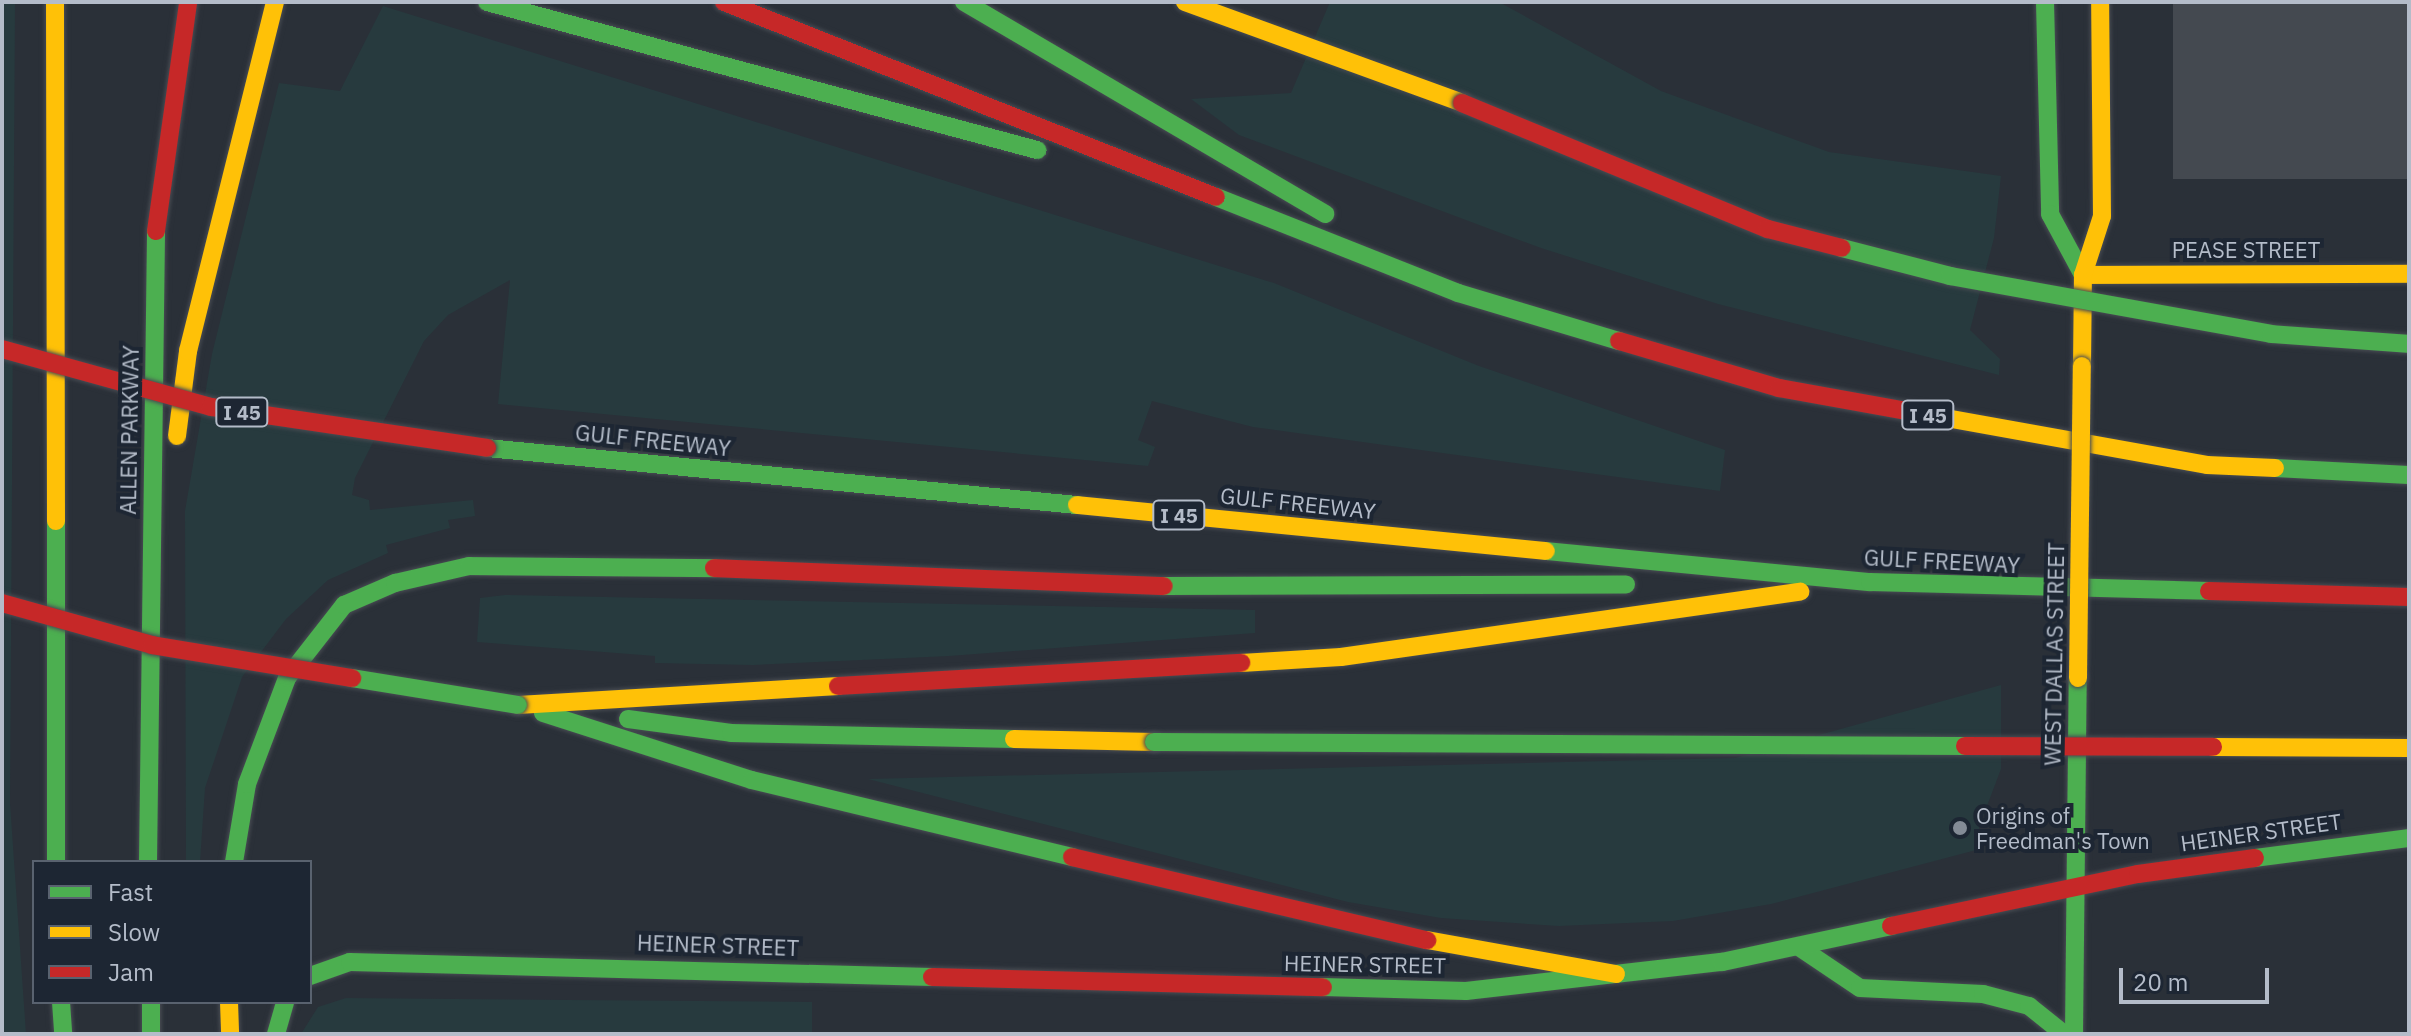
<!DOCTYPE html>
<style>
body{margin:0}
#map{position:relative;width:2411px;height:1036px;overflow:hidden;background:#2a3038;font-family:"IBM Plex Sans",sans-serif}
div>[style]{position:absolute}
.green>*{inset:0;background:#273a3e}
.building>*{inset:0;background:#444950;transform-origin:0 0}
.roads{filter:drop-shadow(0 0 2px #484c53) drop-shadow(0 0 2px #484c53)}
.fast>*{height:18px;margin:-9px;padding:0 9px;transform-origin:9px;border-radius:9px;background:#4caf50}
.slow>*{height:18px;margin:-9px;padding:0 9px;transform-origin:9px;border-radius:9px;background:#ffc107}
.jam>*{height:18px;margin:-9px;padding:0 9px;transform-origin:9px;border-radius:9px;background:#c62828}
.bridges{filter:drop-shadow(0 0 2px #484c53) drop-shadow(0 0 2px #484c53)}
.fast-bridge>*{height:18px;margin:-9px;padding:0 9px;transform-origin:9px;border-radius:9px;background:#4caf50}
.slow-bridge>*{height:18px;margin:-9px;padding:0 9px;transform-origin:9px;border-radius:9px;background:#ffc107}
.jam-bridge>*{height:18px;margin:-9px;padding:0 9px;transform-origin:9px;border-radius:9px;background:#c62828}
.dots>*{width:22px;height:22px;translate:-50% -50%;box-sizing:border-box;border:4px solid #1d2633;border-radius:50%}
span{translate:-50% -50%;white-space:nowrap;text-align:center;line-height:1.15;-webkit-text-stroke:8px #1d2633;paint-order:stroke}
.shield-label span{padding:2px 6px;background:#1d2633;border:2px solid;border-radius:6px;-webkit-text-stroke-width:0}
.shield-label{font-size:20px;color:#b4bcc9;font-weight:700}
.street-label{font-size:22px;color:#b4bcc9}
.poi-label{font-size:22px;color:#b4bcc9}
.left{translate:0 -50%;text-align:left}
.frame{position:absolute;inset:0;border:4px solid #b4bcc9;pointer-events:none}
.legend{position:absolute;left:32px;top:860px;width:280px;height:144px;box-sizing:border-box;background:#1d2633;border:2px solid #59626f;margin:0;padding:10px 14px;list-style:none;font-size:24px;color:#b4bcc9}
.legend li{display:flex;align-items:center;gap:16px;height:40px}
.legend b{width:40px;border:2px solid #59626f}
.scale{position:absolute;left:2119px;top:968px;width:150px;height:36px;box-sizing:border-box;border:4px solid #b4bcc9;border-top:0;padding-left:10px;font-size:24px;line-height:28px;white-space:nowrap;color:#b4bcc9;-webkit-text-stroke:6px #1d2633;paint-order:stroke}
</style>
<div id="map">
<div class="green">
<i style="clip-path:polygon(2px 2px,15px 2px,10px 803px,26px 1034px,2px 1034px)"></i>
<i style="clip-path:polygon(1330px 2px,1499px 2px,1661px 91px,1829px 152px,2001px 176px,1994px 238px,1970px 330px,2000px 359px,1999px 375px,1718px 304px,1541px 248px,1239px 135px,1191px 99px,1291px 93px)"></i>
<i style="clip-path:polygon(383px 6px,1274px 283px,1479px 366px,1725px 450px,1720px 491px,1253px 427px,1152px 401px,1138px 440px,1155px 447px,1148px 466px,498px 404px,510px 280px,448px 315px,424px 341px,355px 478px,352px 495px,369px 500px,370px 510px,473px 500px,475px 516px,448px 520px,450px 528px,386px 545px,388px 553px,328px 580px,286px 619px,242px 677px,205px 788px,200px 862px,186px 862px,185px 511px,212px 354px,279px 83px,340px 91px)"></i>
<i style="clip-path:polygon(505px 595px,1255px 610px,1255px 633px,949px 656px,753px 665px,655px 663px,655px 656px,477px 642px,480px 598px)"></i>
<i style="clip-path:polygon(2001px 685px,2001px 769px,1979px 827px,1980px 849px,1771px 904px,1673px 921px,1559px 926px,1441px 918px,1348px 902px,868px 779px,1735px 758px)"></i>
<i style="clip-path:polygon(346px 998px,812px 1002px,812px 1034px,301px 1034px,318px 1007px)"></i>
</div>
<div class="building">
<i style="left:2173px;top:2px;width:236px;height:177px"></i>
</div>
<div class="roads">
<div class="fast">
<i style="left:487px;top:2px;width:570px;rotate:15.06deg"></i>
<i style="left:964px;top:2px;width:419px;rotate:30.4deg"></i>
<i style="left:2045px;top:2px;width:212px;rotate:88.6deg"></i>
<i style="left:2050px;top:214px;width:69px;rotate:61.6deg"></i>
<i style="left:1216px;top:197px;width:260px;rotate:21.6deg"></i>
<i style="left:1458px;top:293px;width:168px;rotate:16.6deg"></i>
<i style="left:487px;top:448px;width:593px;rotate:5.52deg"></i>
<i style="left:2275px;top:468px;width:134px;rotate:3deg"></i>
<i style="left:56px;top:521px;width:341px;rotate:90deg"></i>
<i style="left:1546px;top:551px;width:325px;rotate:5.5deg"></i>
<i style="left:1870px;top:582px;width:339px;rotate:1.5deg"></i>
<i style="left:1164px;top:586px;width:462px;rotate:-0.2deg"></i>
<i style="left:543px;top:713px;width:219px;rotate:17.8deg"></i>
<i style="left:752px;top:780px;width:329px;rotate:13.5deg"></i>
<i style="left:628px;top:719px;width:104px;rotate:7.7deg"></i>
<i style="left:731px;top:733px;width:283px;rotate:1.2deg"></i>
<i style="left:2255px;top:858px;width:155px;rotate:-7.4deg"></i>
<i style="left:148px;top:862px;width:631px;rotate:-89.27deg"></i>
<i style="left:234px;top:862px;width:79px;rotate:-80.5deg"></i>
<i style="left:247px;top:784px;width:113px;rotate:-69.3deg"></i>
<i style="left:287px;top:678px;width:93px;rotate:-52deg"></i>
<i style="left:344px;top:605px;width:56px;rotate:-23.3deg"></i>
<i style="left:395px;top:583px;width:76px;rotate:-12.9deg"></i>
<i style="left:469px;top:566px;width:245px;rotate:0.5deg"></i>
<i style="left:1799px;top:947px;width:73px;rotate:33.9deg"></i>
<i style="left:1860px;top:988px;width:123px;rotate:2.8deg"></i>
<i style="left:1983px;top:994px;width:48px;rotate:14.6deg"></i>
<i style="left:2029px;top:1006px;width:45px;rotate:38.7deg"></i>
<i style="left:310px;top:976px;width:42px;rotate:-19.3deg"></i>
<i style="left:350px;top:962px;width:582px;rotate:1.48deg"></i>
<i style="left:1323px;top:987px;width:143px;rotate:1.6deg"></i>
<i style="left:1466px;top:991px;width:258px;rotate:-6.5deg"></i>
<i style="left:1722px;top:962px;width:173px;rotate:-12deg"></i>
<i style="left:61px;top:1002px;width:32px;rotate:86deg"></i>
<i style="left:151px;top:1002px;width:32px;rotate:90deg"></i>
<i style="left:276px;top:1034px;width:33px;rotate:-74deg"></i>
<i style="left:2074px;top:1034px;width:356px;rotate:-89.4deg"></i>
</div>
<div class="slow">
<i style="left:55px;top:2px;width:519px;rotate:89.89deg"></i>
<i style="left:1185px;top:2px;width:295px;rotate:20deg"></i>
<i style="left:2083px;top:275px;width:326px;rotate:-0.2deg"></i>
<i style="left:2082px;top:366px;width:91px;rotate:-89.4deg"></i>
<i style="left:2083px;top:275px;width:62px;rotate:-72.1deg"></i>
<i style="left:2102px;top:216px;width:214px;rotate:-90.5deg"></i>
<i style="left:1935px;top:416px;width:276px;rotate:10.2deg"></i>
<i style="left:2207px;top:465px;width:68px;rotate:2.5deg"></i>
<i style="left:177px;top:436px;width:86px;rotate:-82.6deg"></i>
<i style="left:188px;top:351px;width:360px;rotate:-76deg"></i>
<i style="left:1077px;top:505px;width:471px;rotate:5.6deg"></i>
<i style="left:1241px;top:663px;width:100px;rotate:-3.4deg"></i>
<i style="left:1341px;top:657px;width:464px;rotate:-8.1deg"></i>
<i style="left:518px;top:705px;width:321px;rotate:-3.4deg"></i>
<i style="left:1014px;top:739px;width:140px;rotate:1.2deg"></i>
<i style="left:1427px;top:940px;width:192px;rotate:10.2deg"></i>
<i style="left:229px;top:1002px;width:32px;rotate:88deg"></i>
</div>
<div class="jam">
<i style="left:724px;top:2px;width:529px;rotate:21.62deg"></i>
<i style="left:156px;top:231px;width:231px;rotate:-82deg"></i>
<i style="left:1619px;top:341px;width:167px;rotate:16.4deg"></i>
<i style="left:1779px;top:388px;width:158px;rotate:10.2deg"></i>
<i style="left:714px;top:568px;width:450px;rotate:2.3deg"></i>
<i style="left:2209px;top:591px;width:200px;rotate:1.7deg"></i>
<i style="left:838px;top:686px;width:404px;rotate:-3.3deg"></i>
<i style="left:1072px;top:857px;width:365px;rotate:13.2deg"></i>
<i style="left:1891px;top:926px;width:252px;rotate:-11.9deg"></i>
<i style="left:2138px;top:874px;width:118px;rotate:-7.8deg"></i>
<i style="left:932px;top:977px;width:391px;rotate:1.5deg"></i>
</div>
</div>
<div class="bridges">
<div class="fast-bridge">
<i style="left:1842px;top:248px;width:112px;rotate:14.5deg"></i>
<i style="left:1950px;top:276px;width:326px;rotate:10.2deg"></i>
<i style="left:2271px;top:334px;width:138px;rotate:4.1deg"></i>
<i style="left:352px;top:678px;width:168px;rotate:9.2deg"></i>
<i style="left:1154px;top:742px;width:811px;rotate:0.28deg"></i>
</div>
<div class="slow-bridge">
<i style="left:2078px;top:678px;width:312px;rotate:-89.3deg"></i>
<i style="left:2213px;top:747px;width:196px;rotate:0.3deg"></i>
</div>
<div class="jam-bridge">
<i style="left:1462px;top:103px;width:331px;rotate:22.4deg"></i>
<i style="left:1768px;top:229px;width:76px;rotate:14.4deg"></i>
<i style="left:2px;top:349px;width:217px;rotate:15.5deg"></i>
<i style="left:211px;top:407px;width:279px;rotate:8.4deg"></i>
<i style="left:2px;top:603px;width:156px;rotate:15.6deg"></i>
<i style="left:152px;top:645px;width:203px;rotate:9.4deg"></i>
<i style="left:1965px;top:746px;width:248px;rotate:0.2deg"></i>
</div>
</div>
<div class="dots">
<i style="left:1960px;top:828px;background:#848b96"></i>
</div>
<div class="shield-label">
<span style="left:242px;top:412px">I 45</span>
<span style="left:1928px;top:415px">I 45</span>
<span style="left:1179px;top:515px">I 45</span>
</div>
<div class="street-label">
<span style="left:2246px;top:250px">PEASE STREET</span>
<span style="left:129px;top:430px;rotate:-89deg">ALLEN PARKWAY</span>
<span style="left:653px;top:440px;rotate:6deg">GULF FREEWAY</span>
<span style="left:1298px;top:503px;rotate:6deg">GULF FREEWAY</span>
<span style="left:1942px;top:561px;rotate:3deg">GULF FREEWAY</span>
<span style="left:2054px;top:654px;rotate:-89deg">WEST DALLAS STREET</span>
<span style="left:2261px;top:832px;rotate:-8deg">HEINER STREET</span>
<span style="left:718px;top:945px;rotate:2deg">HEINER STREET</span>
<span style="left:1365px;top:964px;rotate:1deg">HEINER STREET</span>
</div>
<div class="poi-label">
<span class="left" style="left:1976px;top:828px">Origins of<br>Freedman's Town</span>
</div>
<div class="frame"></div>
<ul class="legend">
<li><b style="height:10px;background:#4caf50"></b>Fast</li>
<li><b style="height:10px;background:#ffc107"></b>Slow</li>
<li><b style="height:10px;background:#c62828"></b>Jam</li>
</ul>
<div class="scale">20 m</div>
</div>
